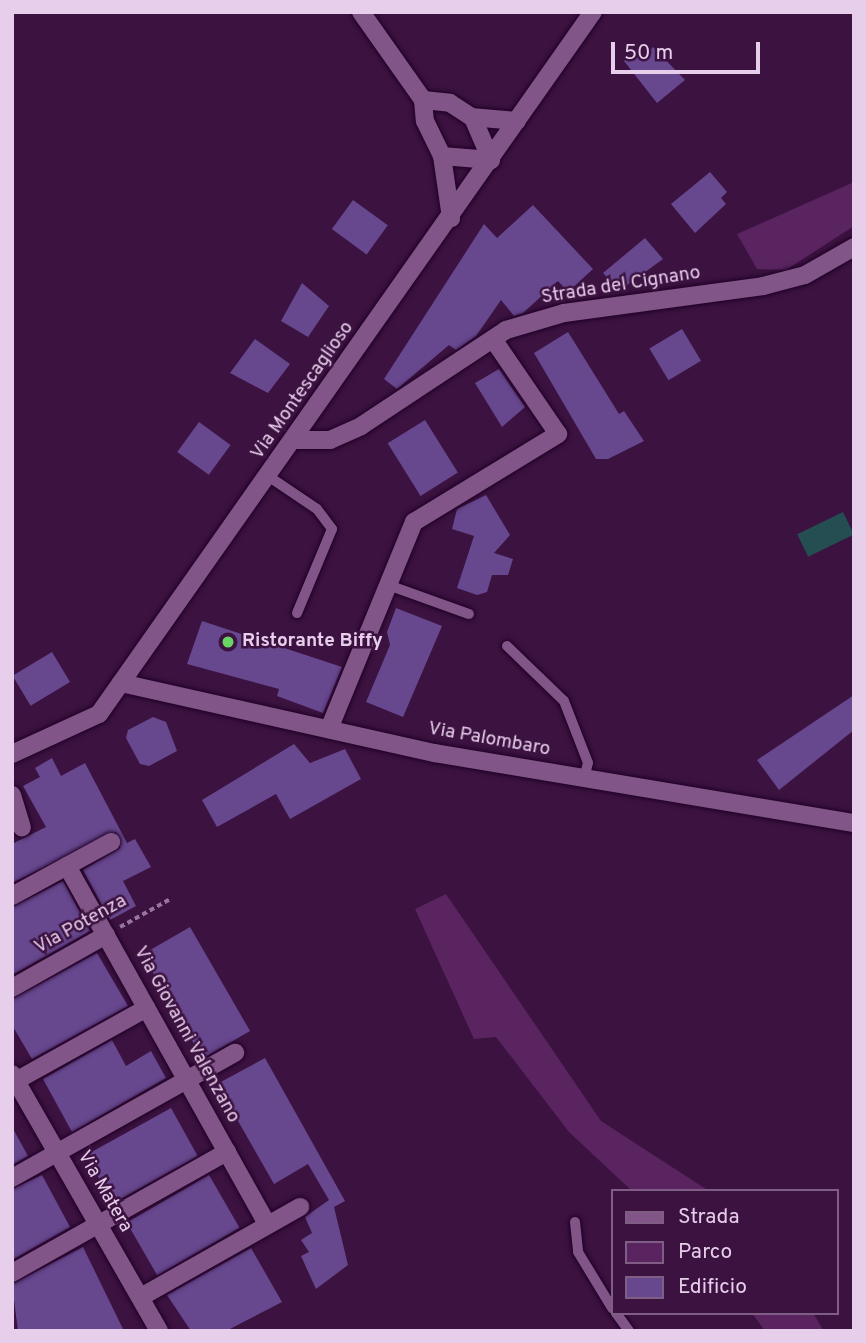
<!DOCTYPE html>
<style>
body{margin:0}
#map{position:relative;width:866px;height:1343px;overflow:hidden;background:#3b1240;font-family:Overpass,sans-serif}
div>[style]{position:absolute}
.green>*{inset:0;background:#592460}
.water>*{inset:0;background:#244e51;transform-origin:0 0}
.building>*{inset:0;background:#67478e;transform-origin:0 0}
.path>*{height:3.5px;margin-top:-1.75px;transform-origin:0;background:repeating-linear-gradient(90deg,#97769b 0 5px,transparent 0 8.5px)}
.roads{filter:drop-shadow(0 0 2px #200026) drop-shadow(0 0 2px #200026)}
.lane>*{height:10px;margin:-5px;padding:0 5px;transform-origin:5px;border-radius:5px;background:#815587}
.street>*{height:18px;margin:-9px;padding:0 9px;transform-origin:9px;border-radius:9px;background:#815587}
.secondary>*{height:18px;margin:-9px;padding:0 9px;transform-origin:9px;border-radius:9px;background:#815587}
.dots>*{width:19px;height:19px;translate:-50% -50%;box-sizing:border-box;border:4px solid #3b1240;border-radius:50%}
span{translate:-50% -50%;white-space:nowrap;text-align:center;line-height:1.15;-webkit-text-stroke:5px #3b1240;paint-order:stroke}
.street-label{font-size:19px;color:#e7ceea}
.poi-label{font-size:19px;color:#e7ceea;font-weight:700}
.left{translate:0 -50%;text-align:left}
.frame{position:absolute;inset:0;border:14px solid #e7ceea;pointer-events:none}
.legend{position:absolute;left:611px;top:1189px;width:228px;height:126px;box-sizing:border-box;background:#3b1240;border:2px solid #805d84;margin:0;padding:9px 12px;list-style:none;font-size:21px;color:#e7ceea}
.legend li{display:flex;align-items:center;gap:14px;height:35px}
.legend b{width:35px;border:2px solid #805d84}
.scale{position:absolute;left:611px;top:42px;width:149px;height:32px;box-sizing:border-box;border:4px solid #e7ceea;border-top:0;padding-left:9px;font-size:21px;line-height:24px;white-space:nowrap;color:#e7ceea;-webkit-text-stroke:5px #3b1240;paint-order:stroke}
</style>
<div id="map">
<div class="green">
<i style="clip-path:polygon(854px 182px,854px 226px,786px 270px,757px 269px,737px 234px)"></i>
<i style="clip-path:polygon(446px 894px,601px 1121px,709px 1191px,632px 1191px,569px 1132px,496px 1037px,474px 1039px,415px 909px)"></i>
<i style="clip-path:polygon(752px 1313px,813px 1313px,824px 1331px,765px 1331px)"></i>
</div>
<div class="water">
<i style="left:843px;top:512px;width:25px;height:51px;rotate:64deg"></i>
</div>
<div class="building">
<i style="clip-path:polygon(653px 47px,685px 80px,657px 103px,624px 61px,636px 49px,644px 57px)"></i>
<i style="clip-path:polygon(710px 172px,727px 192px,721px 198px,726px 204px,695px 233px,671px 204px)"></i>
<i style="left:353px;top:200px;width:43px;height:36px;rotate:36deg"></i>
<i style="clip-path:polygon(533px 205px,593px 269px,568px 292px,558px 281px,523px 313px,514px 316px,501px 300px,476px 336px,456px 350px,449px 345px,397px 389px,384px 379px,484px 224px,497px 238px)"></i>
<i style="clip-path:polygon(645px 238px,663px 259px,619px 291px,603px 273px)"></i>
<i style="clip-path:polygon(302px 283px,329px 306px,308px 337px,281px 321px)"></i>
<i style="left:682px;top:329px;width:37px;height:38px;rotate:59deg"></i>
<i style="clip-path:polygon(568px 332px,619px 414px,624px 411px,644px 441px,608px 459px,596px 459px,534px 353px)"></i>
<i style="clip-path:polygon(255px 339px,290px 364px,268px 393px,230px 373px)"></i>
<i style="clip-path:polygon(499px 369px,525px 407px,502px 427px,475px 383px)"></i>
<i style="left:425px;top:420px;width:62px;height:44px;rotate:58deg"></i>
<i style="left:199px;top:422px;width:39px;height:37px;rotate:36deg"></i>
<i style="clip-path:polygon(486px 495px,510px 535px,494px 553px,513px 559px,508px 575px,492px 575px,487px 592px,477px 595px,457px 588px,474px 536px,452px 529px,457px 509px)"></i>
<i style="clip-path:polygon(396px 608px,442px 626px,403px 717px,366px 702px,390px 645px,387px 632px)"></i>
<i style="clip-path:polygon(202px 621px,342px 667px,323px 713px,277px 696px,279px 689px,187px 664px)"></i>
<i style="left:52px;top:652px;width:35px;height:46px;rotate:59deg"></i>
<i style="clip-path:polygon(854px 695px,854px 730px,779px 790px,757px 760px)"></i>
<i style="clip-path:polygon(153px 717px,166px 722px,177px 751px,149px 766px,140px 764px,126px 738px,128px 730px)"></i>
<i style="clip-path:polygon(294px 744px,310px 763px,345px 749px,361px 779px,290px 819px,276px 794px,217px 827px,202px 800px)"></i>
<i style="clip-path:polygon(52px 758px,61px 776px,85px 763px,127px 843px,135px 839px,151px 867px,123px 881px,136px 906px,110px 920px,83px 870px,120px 848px,116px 832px,12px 883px,12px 844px,46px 827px,23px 786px,40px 777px,35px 768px)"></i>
<i style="clip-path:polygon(63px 881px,90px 931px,12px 975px,12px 907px)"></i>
<i style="left:190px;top:927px;width:120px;height:55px;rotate:60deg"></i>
<i style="clip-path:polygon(97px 953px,128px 1006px,32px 1059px,12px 1025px,12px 999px)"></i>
<i style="clip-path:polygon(112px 1040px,126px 1066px,151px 1051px,166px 1078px,72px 1132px,43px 1079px)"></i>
<i style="clip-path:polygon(265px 1058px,345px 1201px,334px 1207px,348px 1265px,316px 1289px,301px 1256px,309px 1252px,301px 1240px,312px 1233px,305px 1217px,329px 1200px,308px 1164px,274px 1184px,217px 1084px)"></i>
<i style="left:171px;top:1108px;width:55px;height:97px;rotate:61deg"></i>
<i style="clip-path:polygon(12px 1127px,28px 1156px,12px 1165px)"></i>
<i style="clip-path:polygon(42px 1175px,70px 1227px,12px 1260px,12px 1189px)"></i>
<i style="left:209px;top:1175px;width:61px;height:95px;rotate:60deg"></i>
<i style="clip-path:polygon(83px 1247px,124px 1331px,18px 1331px,12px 1284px)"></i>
<i style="clip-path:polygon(251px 1248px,282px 1302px,226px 1331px,191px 1331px,167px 1295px)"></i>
</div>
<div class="path">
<i style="left:120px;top:927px;width:57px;rotate:-29.2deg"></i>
</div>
<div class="roads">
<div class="lane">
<i style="left:268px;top:476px;width:59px;rotate:34deg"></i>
<i style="left:317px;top:509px;width:25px;rotate:53deg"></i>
<i style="left:332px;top:529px;width:91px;rotate:112.6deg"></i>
<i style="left:388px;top:585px;width:86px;rotate:19.7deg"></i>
<i style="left:507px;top:646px;width:79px;rotate:44deg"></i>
<i style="left:564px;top:701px;width:66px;rotate:68.8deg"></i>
<i style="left:588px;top:763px;width:16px;rotate:105deg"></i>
<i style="left:575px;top:1222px;width:30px;rotate:84deg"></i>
<i style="left:578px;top:1252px;width:66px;rotate:58.7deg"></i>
<i style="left:616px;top:1313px;width:22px;rotate:54deg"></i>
</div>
<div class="street">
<i style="left:294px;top:440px;width:36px"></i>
<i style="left:330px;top:440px;width:34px;rotate:-24deg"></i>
<i style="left:361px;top:426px;width:174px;rotate:-33.5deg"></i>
<i style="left:506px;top:330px;width:60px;rotate:-16.3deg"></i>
<i style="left:564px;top:313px;width:201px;rotate:-7.7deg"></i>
<i style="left:763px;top:286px;width:43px;rotate:-14.7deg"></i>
<i style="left:805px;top:275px;width:56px;rotate:-29.7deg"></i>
<i style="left:121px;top:683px;width:322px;rotate:12.6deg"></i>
<i style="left:435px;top:753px;width:425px;rotate:9.5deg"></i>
<i style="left:329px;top:729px;width:224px;rotate:-67.7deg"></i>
<i style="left:414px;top:522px;width:169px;rotate:-31.4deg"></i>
<i style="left:558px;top:434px;width:115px;rotate:-124.4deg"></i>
<i style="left:12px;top:795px;width:34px;rotate:73deg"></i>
<i style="left:67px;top:866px;width:411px;rotate:60.8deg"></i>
<i style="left:12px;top:896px;width:113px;rotate:-28.6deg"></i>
<i style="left:12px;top:988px;width:108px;rotate:-29.4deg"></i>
<i style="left:12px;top:1083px;width:154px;rotate:-29.1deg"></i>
<i style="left:12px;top:1178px;width:256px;rotate:-29.3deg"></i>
<i style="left:12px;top:1273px;width:247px;rotate:-29.4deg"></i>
<i style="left:141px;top:1297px;width:183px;rotate:-29.5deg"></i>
</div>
<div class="secondary">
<i style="left:361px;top:12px;width:108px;rotate:54.8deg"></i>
<i style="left:423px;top:100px;width:21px;rotate:85deg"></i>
<i style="left:425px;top:121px;width:39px;rotate:64deg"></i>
<i style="left:442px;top:156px;width:63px;rotate:81.7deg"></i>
<i style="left:423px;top:100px;width:27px;rotate:6deg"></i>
<i style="left:450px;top:103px;width:27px;rotate:33deg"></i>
<i style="left:473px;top:118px;width:46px;rotate:66.8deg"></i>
<i style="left:471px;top:117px;width:46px;rotate:5deg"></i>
<i style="left:442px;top:156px;width:49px;rotate:4.7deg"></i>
<i style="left:12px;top:754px;width:96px;rotate:-24.7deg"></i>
<i style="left:99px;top:714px;width:858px;rotate:-54.87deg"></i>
<i style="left:12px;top:1074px;width:296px;rotate:60.2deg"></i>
</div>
</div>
<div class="dots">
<i style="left:228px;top:642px;background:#69d464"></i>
</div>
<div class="street-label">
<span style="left:621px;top:286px;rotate:-9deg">Strada del Cignano</span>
<span style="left:303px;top:391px;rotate:-55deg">Via Montescaglioso</span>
<span style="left:489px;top:740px;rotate:10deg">Via Palombaro</span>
<span style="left:81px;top:925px;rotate:-29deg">Via Potenza</span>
<span style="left:186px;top:1035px;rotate:61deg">Via Giovanni Valenzano</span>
<span style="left:104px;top:1192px;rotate:60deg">Via Matera</span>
</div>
<div class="poi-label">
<span class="left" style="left:242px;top:642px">Ristorante Biffy</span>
</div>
<div class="frame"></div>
<ul class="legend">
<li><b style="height:9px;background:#815587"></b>Strada</li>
<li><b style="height:19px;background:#592460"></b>Parco</li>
<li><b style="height:19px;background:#67478e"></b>Edificio</li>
</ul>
<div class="scale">50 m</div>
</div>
